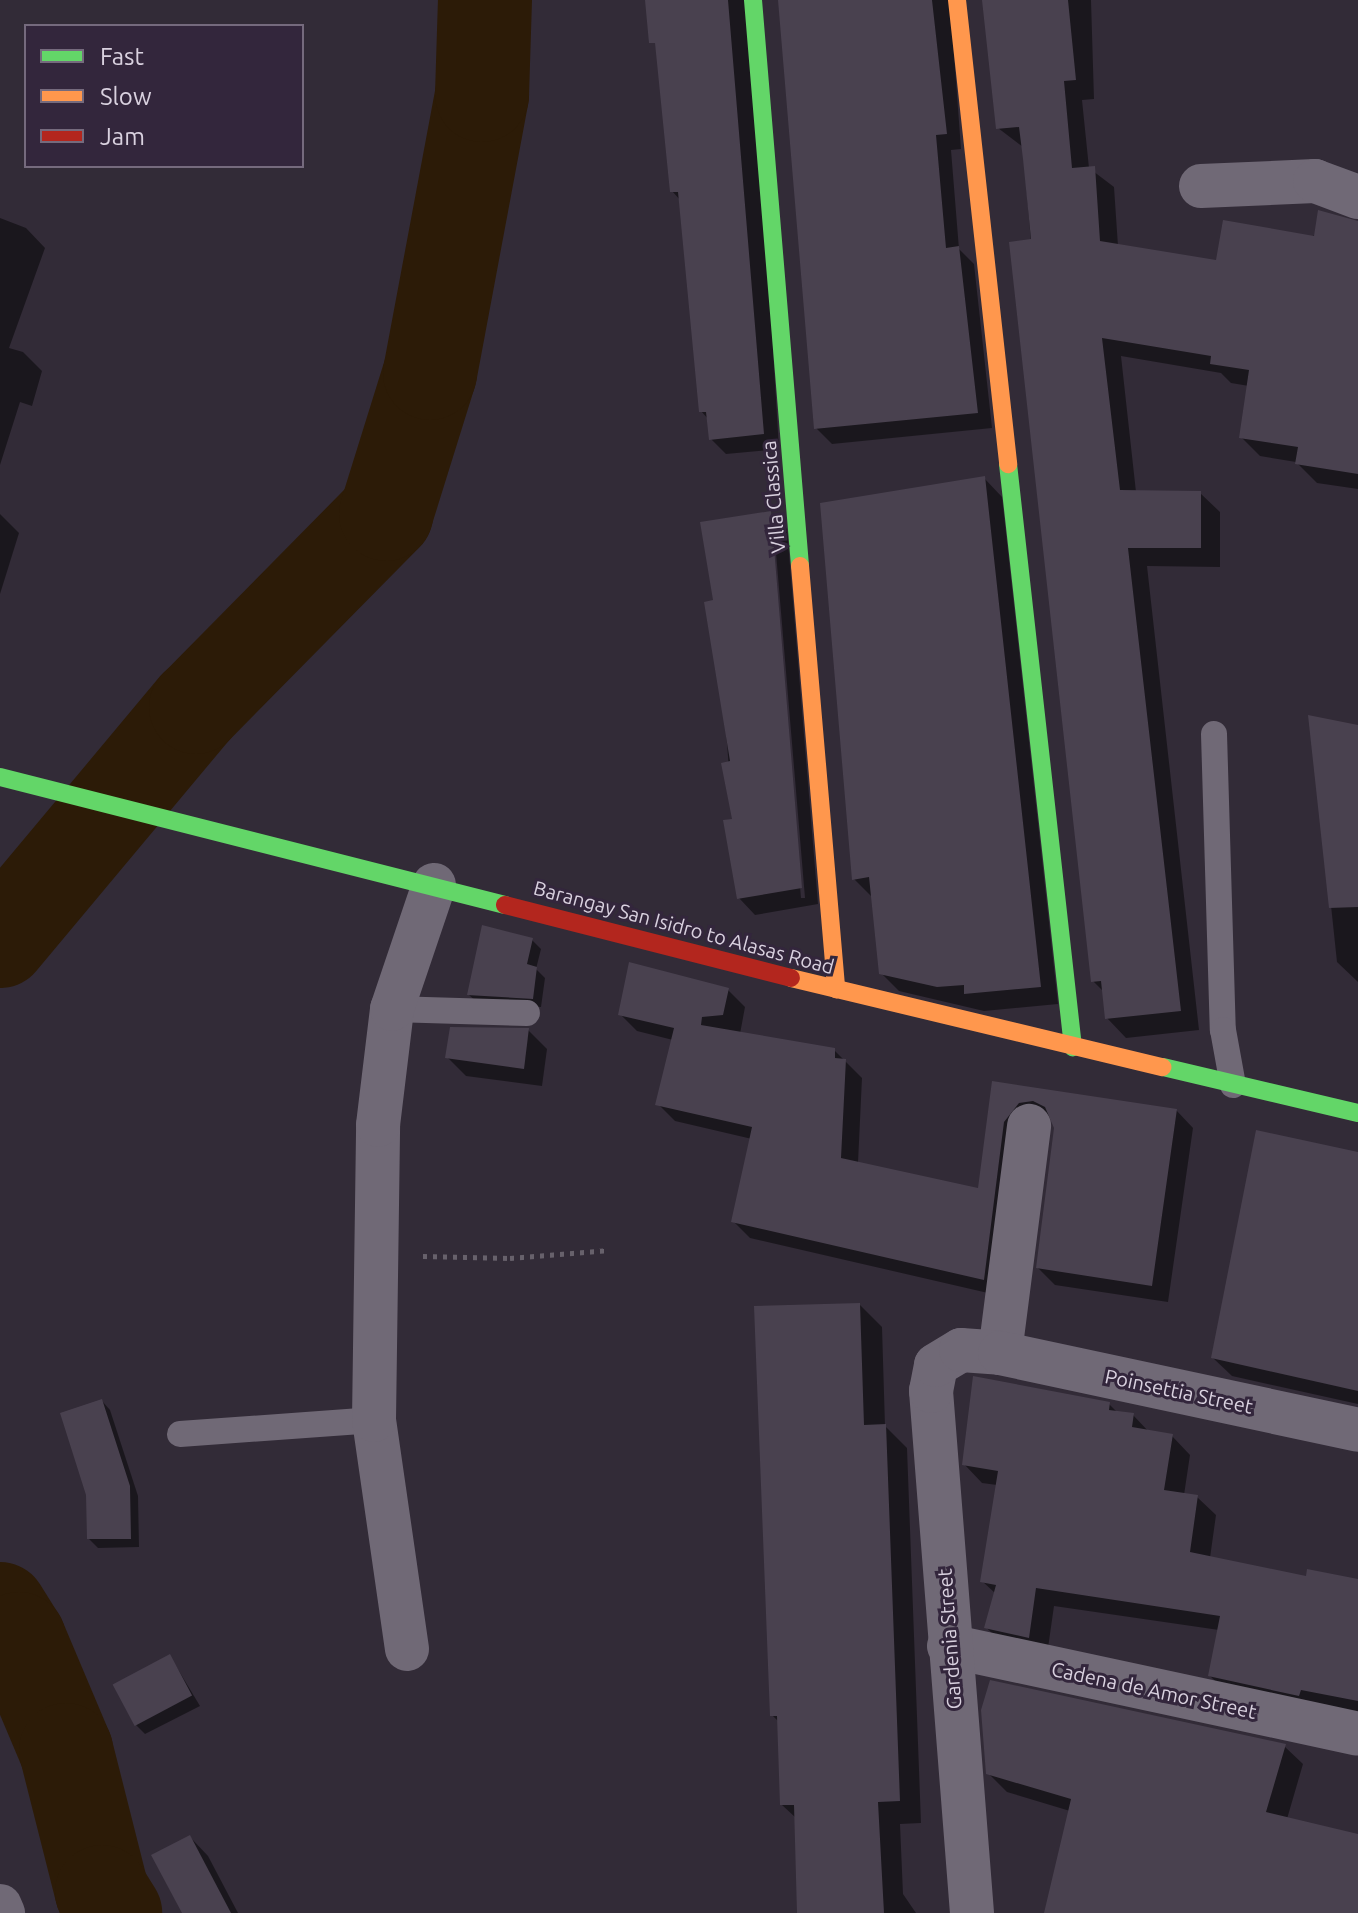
<!DOCTYPE html>
<style>
body{margin:0}
#map{position:relative;width:1358px;height:1913px;overflow:hidden;background:#322b37;font-family:Ubuntu,sans-serif}
div>[style]{position:absolute}
.shadow>*{inset:0;background:#0007}
.river>*{height:94px;margin:-47px;padding:0 47px;transform-origin:47px;border-radius:47px;background:#2c1b07}
.building>*{inset:0;background:#49414f;transform-origin:0 0}
.path>*{height:5px;margin-top:-2.5px;transform-origin:0;background:repeating-linear-gradient(90deg,#67616b 0 4px,transparent 0 10px)}
.lane>*{height:26px;margin:-13px;padding:0 13px;transform-origin:13px;border-radius:13px;background:#706976}
.street>*{height:44px;margin:-22px;padding:0 22px;transform-origin:22px;border-radius:22px;background:#706976}
.fast>*{height:18px;margin:-9px;padding:0 9px;transform-origin:9px;border-radius:9px;background:#63d668}
.slow>*{height:18px;margin:-9px;padding:0 9px;transform-origin:9px;border-radius:9px;background:#ff974d}
.jam>*{height:18px;margin:-9px;padding:0 9px;transform-origin:9px;border-radius:9px;background:#b3261e}
span{translate:-50% -50%;white-space:nowrap;text-align:center;line-height:1.15;-webkit-text-stroke:6px #33263c;paint-order:stroke}
.street-label{font-size:20px;color:#d9d1df}
.legend{position:absolute;left:24px;top:24px;width:280px;height:144px;box-sizing:border-box;background:#33263c;border:2px solid #756a7d;margin:0;padding:10px 14px;list-style:none;font-size:24px;color:#d9d1df}
.legend li{display:flex;align-items:center;gap:16px;height:40px}
.legend b{width:40px;border:2px solid #756a7d}
</style>
<div id="map">
<div class="shadow">
<i style="clip-path:polygon(717px 0,752px 0,779px 449px,726px 454px,711px 439px,709px 420px,701px 411px,681px 201px,672px 191px)"></i>
<i style="clip-path:polygon(780px 0,950px 0,961px 149px,951px 150px,959px 249px,974px 264px,992px 428px,832px 444px,816px 428px)"></i>
<i style="clip-path:polygon(984px 0,1091px 0,1094px 99px,1082px 100px,1089px 168px,1114px 187px,1118px 246px,1218px 263px,1358px 223px,1358px 489px,1317px 483px,1296px 462px,1260px 456px,1241px 437px,1249px 386px,1231px 383px,1221px 373px,1121px 356px,1136px 492px,1200px 493px,1220px 512px,1220px 567px,1147px 566px,1199px 1030px,1126px 1038px,1107px 1018px,1104px 992px,1093px 981px,1023px 147px,998px 128px)"></i>
<i style="clip-path:polygon(0 218px,26px 228px,45px 248px,9px 348px,23px 352px,42px 371px,32px 406px,20px 402px,0 465px)"></i>
<i style="clip-path:polygon(984px 478px,1002px 497px,1058px 1004px,984px 1011px,899px 991px,881px 973px,872px 897px,854px 879px)"></i>
<i style="clip-path:polygon(evenodd,770px 513px,787px 529px,818px 904px,755px 915px,739px 898px,716px 602px,770px 513px,770px 529px,774px 529px,805px 898px,801px 898px,770px 529px)"></i>
<i style="clip-path:polygon(0 514px,19px 533px,0 594px)"></i>
<i style="clip-path:polygon(1311px 717px,1358px 727px,1358px 982px,1337px 962px)"></i>
<i style="clip-path:polygon(532px 940px,541px 949px,536px 969px,545px 978px,541px 1007px,478px 1003px,469px 995px)"></i>
<i style="clip-path:polygon(728px 990px,745px 1007px,740px 1034px,834px 1050px,862px 1078px,858px 1163px,980px 1190px,994px 1083px,1176px 1110px,1193px 1128px,1168px 1302px,1055px 1285px,1038px 1268px,1056px 1128px,1050px 1117px,1026px 1127px,1001px 1296px,750px 1238px,733px 1221px,752px 1139px,675px 1121px,658px 1104px,673px 1040px,637px 1031px,620px 1014px)"></i>
<i style="clip-path:polygon(528px 1030px,547px 1049px,542px 1086px,466px 1076px,447px 1057px)"></i>
<i style="clip-path:polygon(1358px 1155px,1358px 1404px,1232px 1376px,1213px 1358px)"></i>
<i style="clip-path:polygon(860px 1305px,882px 1327px,885px 1426px,907px 1448px,921px 1823px,900px 1824px,903px 1894px,916px 1913px,799px 1913px,796px 1818px,782px 1805px,779px 1722px,772px 1715px)"></i>
<i style="clip-path:polygon(102px 1401px,110px 1410px,138px 1496px,139px 1547px,98px 1548px,89px 1539px)"></i>
<i style="clip-path:polygon(1109px 1404px,1118px 1413px,1133px 1415px,1150px 1433px,1172px 1436px,1190px 1455px,1184px 1495px,1197px 1497px,1216px 1515px,1210px 1558px,1307px 1579px,1358px 1581px,1358px 1717px,1229px 1694px,1210px 1676px,1219px 1630px,1054px 1606px,1047px 1655px,1004px 1646px,986px 1627px,996px 1594px,982px 1581px,997px 1485px,982px 1483px,964px 1464px)"></i>
<i style="clip-path:polygon(170px 1656px,200px 1706px,145px 1734px,136px 1725px)"></i>
<i style="clip-path:polygon(1284px 1746px,1303px 1764px,1287px 1819px,1358px 1836px,1358px 1913px,1046px 1913px,1070px 1811px,1007px 1792px,988px 1773px)"></i>
<i style="clip-path:polygon(190px 1837px,208px 1856px,238px 1913px,184px 1913px)"></i>
</div>
<div class="river">
<i style="left:0;top:941px;width:305px;rotate:-50.1deg"></i>
<i style="left:196px;top:707px;width:271px;rotate:-45.4deg"></i>
<i style="left:386px;top:514px;width:148px;rotate:-72.7deg"></i>
<i style="left:430px;top:373px;width:283px;rotate:-79.4deg"></i>
<i style="left:482px;top:95px;width:95px;rotate:-88.2deg"></i>
<i style="left:0;top:1609px;width:36px;rotate:58deg"></i>
<i style="left:19px;top:1639px;width:121px;rotate:67.1deg"></i>
<i style="left:66px;top:1750px;width:146px;rotate:75.8deg"></i>
<i style="left:102px;top:1892px;width:25px;rotate:58deg"></i>
</div>
<div class="building">
<i style="clip-path:polygon(645px 0,728px 0,764px 434px,709px 440px,706px 412px,699px 412px,678px 192px,670px 192px,655px 43px,649px 43px)"></i>
<i style="clip-path:polygon(778px 0,932px 0,947px 134px,936px 135px,946px 248px,959px 246px,978px 413px,814px 429px)"></i>
<i style="clip-path:polygon(982px 0,1068px 0,1076px 80px,1064px 81px,1072px 168px,1095px 166px,1100px 241px,1216px 260px,1223px 220px,1314px 236px,1318px 210px,1358px 221px,1358px 474px,1295px 464px,1298px 447px,1239px 438px,1249px 370px,1210px 364px,1211px 356px,1102px 338px,1120px 490px,1201px 491px,1201px 548px,1128px 548px,1181px 1011px,1105px 1019px,1101px 981px,1091px 982px,1009px 242px,1031px 239px,1023px 159px,1019px 127px,996px 129px)"></i>
<i style="clip-path:polygon(985px 476px,1041px 987px,964px 994px,964px 985px,937px 987px,879px 974px,869px 877px,852px 880px,820px 503px)"></i>
<i style="clip-path:polygon(771px 511px,802px 888px,737px 899px,723px 820px,732px 819px,721px 763px,730px 761px,704px 602px,713px 600px,700px 522px)"></i>
<i style="clip-path:polygon(1308px 715px,1358px 725px,1358px 907px,1329px 908px)"></i>
<i style="clip-path:polygon(482px 925px,533px 938px,527px 964px,537px 967px,533px 999px,467px 995px)"></i>
<i style="clip-path:polygon(629px 962px,729px 988px,723px 1015px,702px 1017px,701px 1025px,835px 1048px,835px 1058px,846px 1059px,841px 1158px,978px 1188px,992px 1081px,1177px 1109px,1152px 1286px,1036px 1268px,1054px 1128px,1045px 1107px,1033px 1101px,1019px 1103px,1004px 1122px,984px 1280px,731px 1222px,752px 1127px,655px 1105px,674px 1028px,618px 1015px)"></i>
<i style="clip-path:polygon(450px 1027px,529px 1028px,524px 1069px,445px 1058px)"></i>
<i style="clip-path:polygon(1256px 1130px,1358px 1152px,1358px 1391px,1211px 1358px)"></i>
<i style="clip-path:polygon(860px 1303px,864px 1425px,886px 1424px,900px 1801px,878px 1802px,884px 1913px,797px 1913px,794px 1805px,780px 1805px,777px 1716px,770px 1716px,754px 1306px)"></i>
<i style="clip-path:polygon(973px 1376px,1110px 1402px,1109px 1410px,1134px 1413px,1132px 1427px,1173px 1434px,1164px 1490px,1198px 1495px,1190px 1552px,1306px 1576px,1307px 1569px,1358px 1579px,1358px 1701px,1301px 1690px,1299px 1696px,1208px 1676px,1220px 1616px,1036px 1588px,1029px 1638px,984px 1628px,996px 1585px,980px 1582px,998px 1471px,962px 1465px)"></i>
<i style="clip-path:polygon(102px 1399px,130px 1486px,131px 1539px,87px 1539px,86px 1495px,60px 1413px)"></i>
<i style="left:170px;top:1654px;width:47px;height:65px;rotate:62deg"></i>
<i style="clip-path:polygon(990px 1680px,1286px 1744px,1266px 1812px,1358px 1834px,1358px 1913px,1044px 1913px,1071px 1799px,986px 1774px,981px 1710px)"></i>
<i style="clip-path:polygon(190px 1835px,231px 1913px,182px 1913px,151px 1855px)"></i>
</div>
<div class="path">
<i style="left:423px;top:1256px;width:87px;rotate:1.3deg"></i>
<i style="left:510px;top:1258px;width:100px;rotate:-4.6deg"></i>
</div>
<div class="lane">
<i style="left:1214px;top:734px;width:296px;rotate:88.3deg"></i>
<i style="left:1223px;top:1030px;width:56px;rotate:79.7deg"></i>
<i style="left:392px;top:1009px;width:135px;rotate:1.7deg"></i>
<i style="left:180px;top:1434px;width:195px;rotate:-4.1deg"></i>
</div>
<div class="street">
<i style="left:1201px;top:186px;width:114px;rotate:-2.5deg"></i>
<i style="left:1315px;top:181px;width:46px;rotate:20.4deg"></i>
<i style="left:1000px;top:1353px;width:229px;rotate:-82.7deg"></i>
<i style="left:949px;top:1646px;width:418px;rotate:12.1deg"></i>
<i style="left:407px;top:1649px;width:231px;rotate:-98.2deg"></i>
<i style="left:374px;top:1420px;width:295px;rotate:-89.2deg"></i>
<i style="left:378px;top:1125px;width:117px;rotate:-83.1deg"></i>
<i style="left:392px;top:1009px;width:131px;rotate:-71.3deg"></i>
<i style="left:0;top:1906px;width:8px;rotate:67deg"></i>
<i style="left:972px;top:1913px;width:524px;rotate:-94.49deg"></i>
<i style="left:931px;top:1391px;width:26px;rotate:-79deg"></i>
<i style="left:936px;top:1365px;width:29px;rotate:-31deg"></i>
<i style="left:961px;top:1350px;width:39px;rotate:4deg"></i>
<i style="left:1000px;top:1353px;width:366px;rotate:12.1deg"></i>
</div>
<div class="fast">
<i style="left:753px;top:0;width:568px;rotate:85.25deg"></i>
<i style="left:1008px;top:464px;width:587px;rotate:83.64deg"></i>
<i style="left:0;top:777px;width:521px;rotate:14.22deg"></i>
<i style="left:1163px;top:1067px;width:200px;rotate:13.3deg"></i>
</div>
<div class="slow">
<i style="left:957px;top:0;width:467px;rotate:83.7deg"></i>
<i style="left:800px;top:566px;width:425px;rotate:85.1deg"></i>
<i style="left:791px;top:978px;width:382px;rotate:13.5deg"></i>
</div>
<div class="jam">
<i style="left:505px;top:905px;width:295px;rotate:14.3deg"></i>
</div>
<div class="street-label">
<span style="left:773px;top:497px;rotate:-95deg">Villa Classica</span>
<span style="left:684px;top:927px;rotate:15deg">Barangay San Isidro to Alasas Road</span>
<span style="left:1179px;top:1391px;rotate:12deg">Poinsettia Street</span>
<span style="left:949px;top:1639px;rotate:-94deg">Gardenia Street</span>
<span style="left:1154px;top:1690px;rotate:12deg">Cadena de Amor Street</span>
</div>
<ul class="legend">
<li><b style="height:10px;background:#63d668"></b>Fast</li>
<li><b style="height:10px;background:#ff974d"></b>Slow</li>
<li><b style="height:10px;background:#b3261e"></b>Jam</li>
</ul>
</div>
